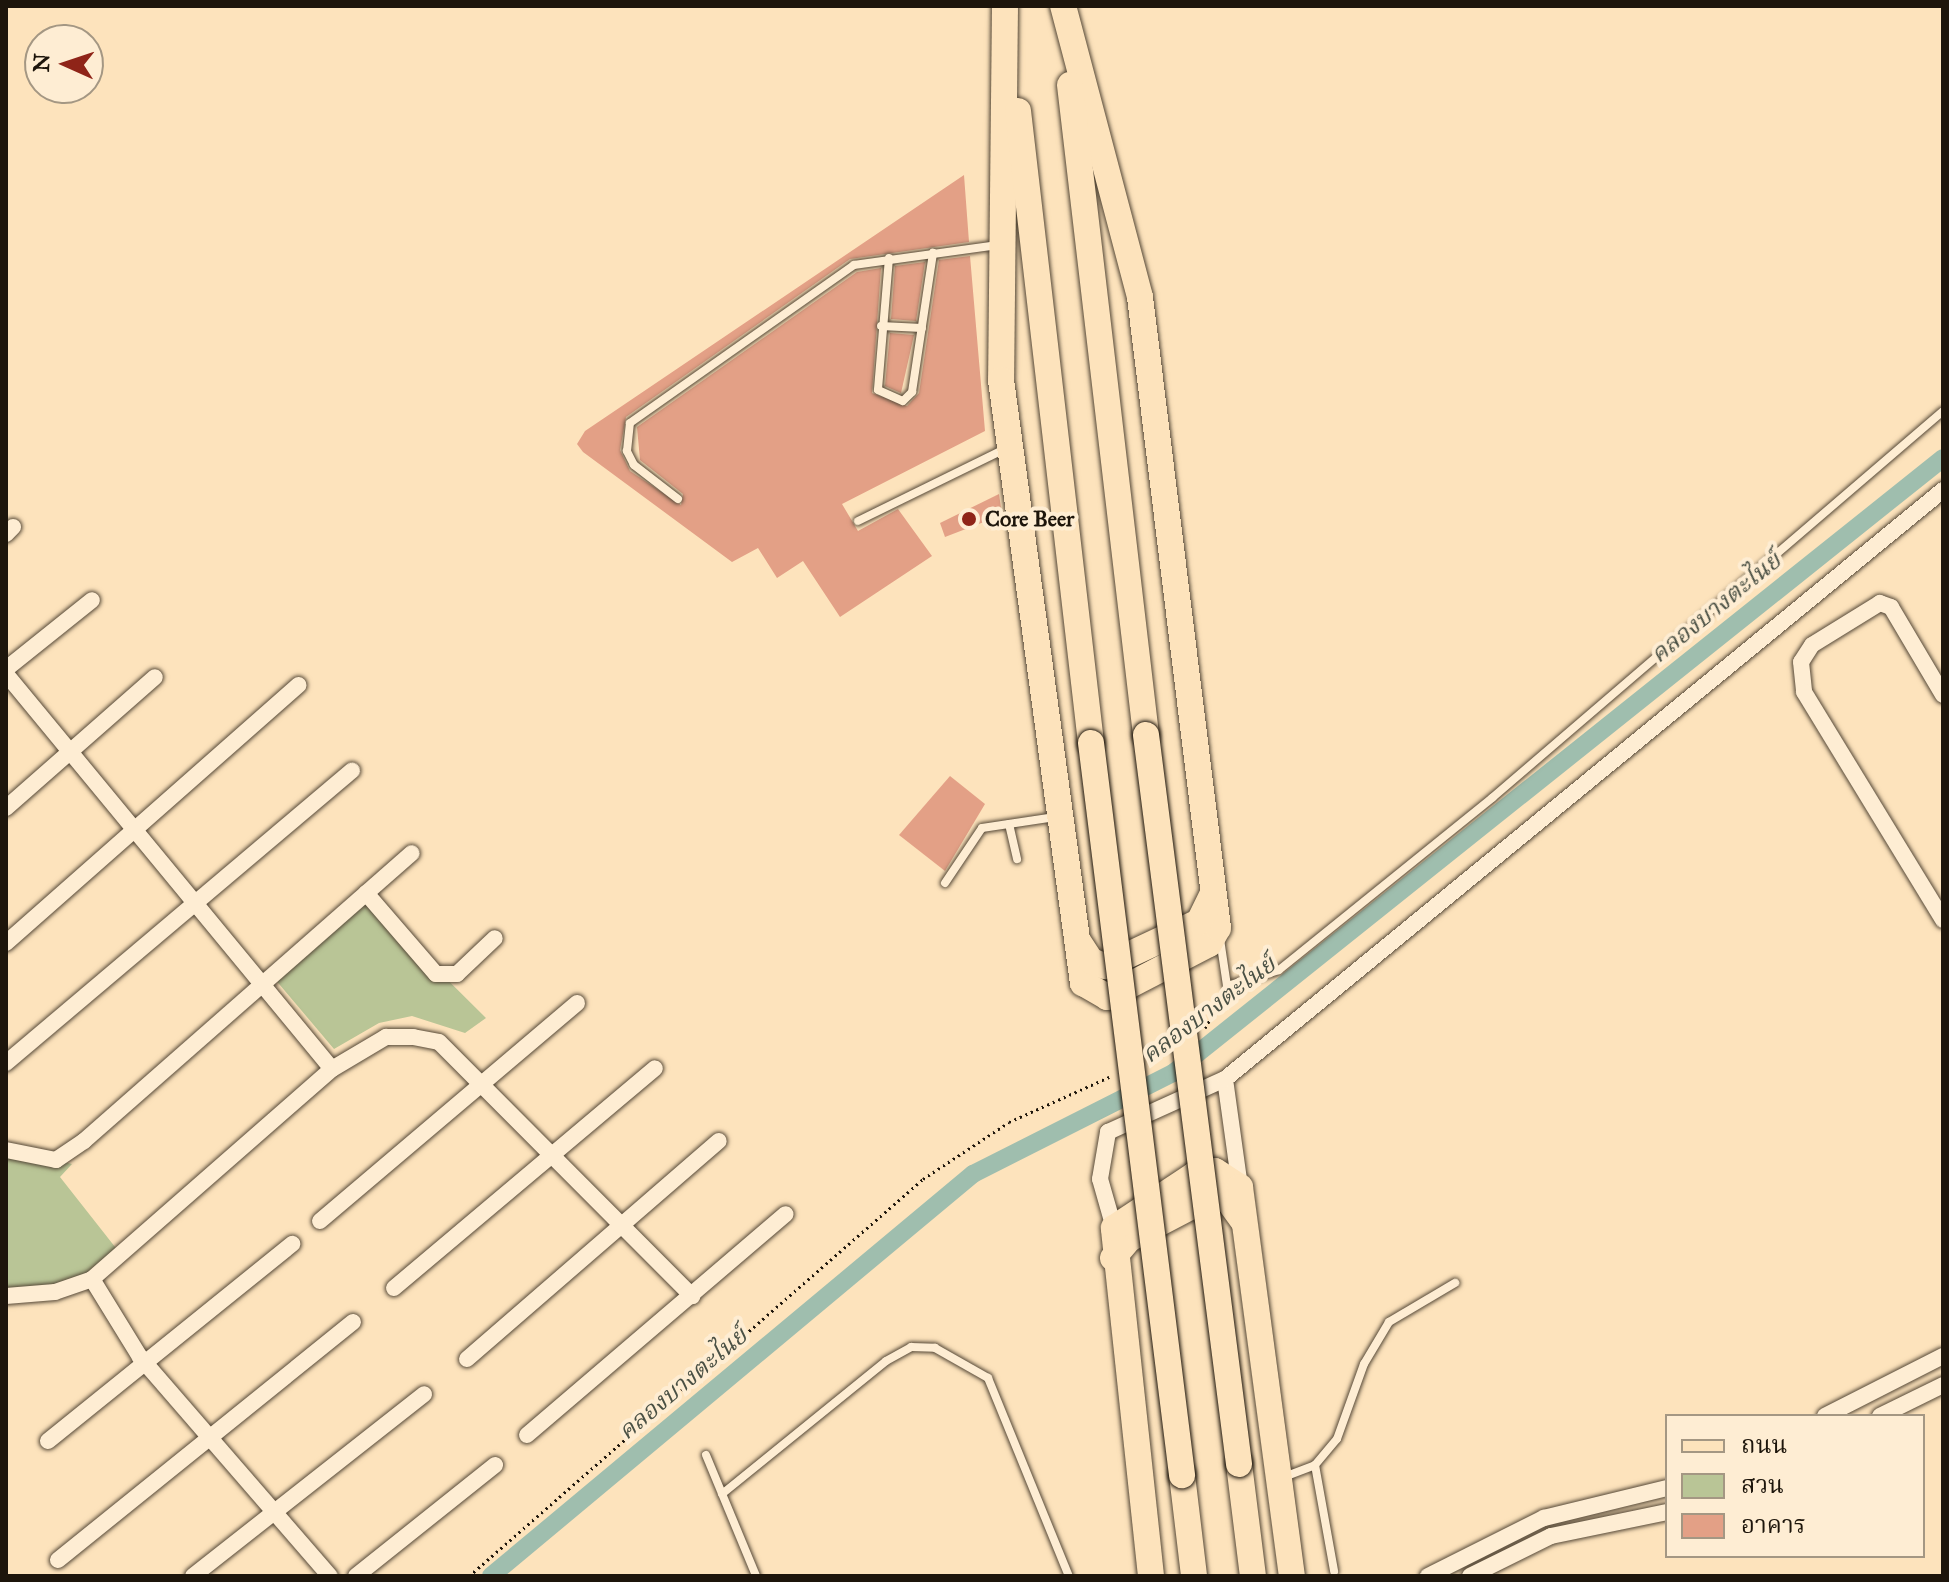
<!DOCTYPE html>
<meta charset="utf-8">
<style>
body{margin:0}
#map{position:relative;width:1949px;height:1582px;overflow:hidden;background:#fde3bc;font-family:"IM FELL Great Primer","Noto Serif Thai",serif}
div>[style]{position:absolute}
.green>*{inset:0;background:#b9c596}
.canal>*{height:18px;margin:-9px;padding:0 9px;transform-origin:9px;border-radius:9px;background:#9fbeae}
.building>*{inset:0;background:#e3a086}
.path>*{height:3px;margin-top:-1.5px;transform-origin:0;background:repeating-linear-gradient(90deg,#1d150b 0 2px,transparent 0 6px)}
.roads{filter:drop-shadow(0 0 2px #554837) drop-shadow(0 0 2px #554837)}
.lane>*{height:8px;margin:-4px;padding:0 4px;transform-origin:4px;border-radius:4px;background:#feedd3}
.street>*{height:16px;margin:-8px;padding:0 8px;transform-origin:8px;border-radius:8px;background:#feedd3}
.primary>*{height:26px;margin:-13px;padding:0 13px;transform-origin:13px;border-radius:13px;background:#fde3bc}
.bridges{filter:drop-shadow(0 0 2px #1d150b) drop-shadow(0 0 2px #1d150b)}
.primary-bridge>*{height:26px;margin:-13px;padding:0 13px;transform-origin:13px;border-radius:13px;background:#fde3bc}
.dots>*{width:22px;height:22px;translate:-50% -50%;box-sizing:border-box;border:4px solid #feedd3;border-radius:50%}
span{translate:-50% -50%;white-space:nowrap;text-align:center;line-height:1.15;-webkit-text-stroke:8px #feedd3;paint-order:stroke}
.poi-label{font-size:22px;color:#1d150b;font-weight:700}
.left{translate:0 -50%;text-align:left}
.water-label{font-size:24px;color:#4a5044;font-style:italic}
.frame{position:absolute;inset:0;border:8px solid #1d150b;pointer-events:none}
.legend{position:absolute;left:1665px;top:1414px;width:260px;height:144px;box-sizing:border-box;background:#feedd3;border:2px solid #a49783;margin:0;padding:10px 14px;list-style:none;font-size:24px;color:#1d150b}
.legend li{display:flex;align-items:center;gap:16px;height:40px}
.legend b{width:40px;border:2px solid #a49783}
.north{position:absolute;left:24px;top:24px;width:80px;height:80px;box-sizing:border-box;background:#feedd3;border:2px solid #a49783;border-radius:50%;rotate:273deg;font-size:22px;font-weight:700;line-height:32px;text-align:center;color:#1d150b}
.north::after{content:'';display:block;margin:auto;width:28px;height:36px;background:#8f2418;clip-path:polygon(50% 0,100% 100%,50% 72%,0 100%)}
</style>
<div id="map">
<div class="green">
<i style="clip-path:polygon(368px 901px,486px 1018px,465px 1033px,412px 1016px,379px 1023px,334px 1049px,274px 978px)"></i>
<i style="clip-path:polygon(6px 1147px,72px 1164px,60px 1177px,119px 1252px,95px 1274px,29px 1294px,6px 1292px)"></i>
</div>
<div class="canal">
<i style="left:491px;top:1576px;width:628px;rotate:-39.83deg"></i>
<i style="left:973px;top:1174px;width:224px;rotate:-26.8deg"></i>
<i style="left:1173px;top:1073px;width:985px;rotate:-38.61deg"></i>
</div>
<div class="building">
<i style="clip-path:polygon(964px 175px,969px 242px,850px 259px,626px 417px,620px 450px,630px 471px,681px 505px,683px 494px,640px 460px,637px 427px,857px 272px,881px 268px,872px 393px,907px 406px,919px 393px,939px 260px,970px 256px,985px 431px,842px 504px,858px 531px,898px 509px,932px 556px,840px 617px,803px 561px,777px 578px,758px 548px,732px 562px,583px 452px,577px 444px,585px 431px)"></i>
<i style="clip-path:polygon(925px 262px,916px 321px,891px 319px,895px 266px)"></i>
<i style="clip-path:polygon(890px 333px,914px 335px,901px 393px,885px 386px)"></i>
<i style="clip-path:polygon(999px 494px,1002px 515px,945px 537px,940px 523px)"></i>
<i style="clip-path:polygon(950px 776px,985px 804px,945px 871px,899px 835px)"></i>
</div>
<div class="path">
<i style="left:1205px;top:1028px;width:36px;rotate:-60deg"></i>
<i style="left:469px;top:1576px;width:603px;rotate:-41.17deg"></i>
<i style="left:923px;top:1179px;width:103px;rotate:-33.5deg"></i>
<i style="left:1009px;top:1122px;width:110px;rotate:-24.2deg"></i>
</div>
<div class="roads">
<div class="lane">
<i style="left:889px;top:258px;width:132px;rotate:94.8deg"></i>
<i style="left:878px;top:390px;width:27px;rotate:24deg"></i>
<i style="left:903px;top:401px;width:13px;rotate:-45deg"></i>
<i style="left:912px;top:392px;width:141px;rotate:-81.4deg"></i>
<i style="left:881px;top:326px;width:41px;rotate:2.8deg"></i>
<i style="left:678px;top:499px;width:56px;rotate:-142.3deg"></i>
<i style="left:634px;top:465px;width:16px;rotate:-117deg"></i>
<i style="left:627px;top:451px;width:28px;rotate:-84deg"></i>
<i style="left:630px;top:423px;width:274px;rotate:-35.2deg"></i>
<i style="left:854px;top:265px;width:145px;rotate:-7.9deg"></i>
<i style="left:858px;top:521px;width:166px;rotate:-26.1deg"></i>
<i style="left:1009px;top:824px;width:36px;rotate:77deg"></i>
<i style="left:945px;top:883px;width:66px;rotate:-56.1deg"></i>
<i style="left:982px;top:828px;width:74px;rotate:-8.6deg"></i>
<i style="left:1220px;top:939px;width:48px;rotate:81.5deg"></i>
<i style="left:1227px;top:986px;width:54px;rotate:-17.1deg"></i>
<i style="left:1279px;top:970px;width:274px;rotate:-38.9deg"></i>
<i style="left:1492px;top:798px;width:594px;rotate:-40.63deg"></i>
<i style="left:706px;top:1455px;width:131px;rotate:67.5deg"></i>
<i style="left:1315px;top:1465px;width:108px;rotate:79.8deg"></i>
<i style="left:1284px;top:1477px;width:33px;rotate:-21deg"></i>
<i style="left:1315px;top:1465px;width:34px;rotate:-50deg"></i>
<i style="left:1337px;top:1439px;width:80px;rotate:-70.2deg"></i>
<i style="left:1364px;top:1364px;width:49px;rotate:-59.2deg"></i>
<i style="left:1389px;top:1322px;width:77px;rotate:-30.6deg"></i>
<i style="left:722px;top:1494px;width:211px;rotate:-39deg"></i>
<i style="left:886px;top:1361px;width:29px;rotate:-29deg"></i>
<i style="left:911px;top:1347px;width:24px;rotate:2deg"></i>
<i style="left:935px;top:1348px;width:61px;rotate:29.5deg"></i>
<i style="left:988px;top:1378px;width:214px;rotate:67.8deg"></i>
</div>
<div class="street">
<i style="left:6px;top:534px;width:10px;rotate:-45deg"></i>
<i style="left:6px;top:669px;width:110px;rotate:-38.7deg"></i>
<i style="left:6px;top:674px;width:512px;rotate:50.47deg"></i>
<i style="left:1943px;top:695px;width:102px;rotate:-120.6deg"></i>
<i style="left:1891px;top:607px;width:12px;rotate:-160deg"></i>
<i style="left:1880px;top:603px;width:80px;rotate:148.3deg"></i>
<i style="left:1812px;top:645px;width:20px;rotate:123deg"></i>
<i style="left:1801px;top:662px;width:30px;rotate:84deg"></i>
<i style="left:1804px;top:692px;width:267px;rotate:58.6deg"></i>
<i style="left:6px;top:808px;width:198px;rotate:-41.3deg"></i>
<i style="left:366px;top:893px;width:107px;rotate:49.2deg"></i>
<i style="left:436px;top:974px;width:21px"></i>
<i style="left:457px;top:974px;width:52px;rotate:-43.5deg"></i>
<i style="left:6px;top:943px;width:390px;rotate:-41.4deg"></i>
<i style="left:6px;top:1063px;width:453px;rotate:-40.2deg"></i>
<i style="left:1225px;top:1079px;width:109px;rotate:82.1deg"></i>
<i style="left:6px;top:1150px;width:51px;rotate:11.3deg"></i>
<i style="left:56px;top:1160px;width:34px;rotate:-34deg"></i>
<i style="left:84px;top:1141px;width:436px;rotate:-41.3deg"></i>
<i style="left:320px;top:1221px;width:337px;rotate:-40.3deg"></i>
<i style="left:1114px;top:1228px;width:51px;rotate:-105.9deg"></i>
<i style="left:1100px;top:1179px;width:48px;rotate:-80.3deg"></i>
<i style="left:1108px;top:1132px;width:128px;rotate:-24.4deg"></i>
<i style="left:1225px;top:1079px;width:929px;rotate:-39.36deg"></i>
<i style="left:92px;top:1279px;width:92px;rotate:58.4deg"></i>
<i style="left:140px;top:1357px;width:290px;rotate:49.1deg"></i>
<i style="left:394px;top:1288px;width:341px;rotate:-40.1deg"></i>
<i style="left:6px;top:1296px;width:49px;rotate:-4.7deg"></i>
<i style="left:55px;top:1292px;width:39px;rotate:-19deg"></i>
<i style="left:92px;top:1279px;width:319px;rotate:-41.2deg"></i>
<i style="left:332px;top:1069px;width:63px;rotate:-30.7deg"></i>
<i style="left:386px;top:1037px;width:27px"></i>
<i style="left:413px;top:1037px;width:26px;rotate:11deg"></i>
<i style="left:439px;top:1042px;width:359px;rotate:45.1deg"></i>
<i style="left:467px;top:1359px;width:333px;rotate:-40.9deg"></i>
<i style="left:1825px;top:1416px;width:132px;rotate:-27deg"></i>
<i style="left:1880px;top:1416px;width:70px;rotate:-26.2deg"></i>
<i style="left:527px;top:1435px;width:340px;rotate:-40.5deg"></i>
<i style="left:48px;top:1441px;width:314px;rotate:-38.9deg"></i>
<i style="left:58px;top:1560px;width:379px;rotate:-38.9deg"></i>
<i style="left:193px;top:1576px;width:294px;rotate:-38.2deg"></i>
<i style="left:356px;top:1576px;width:178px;rotate:-38.6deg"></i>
<i style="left:1428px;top:1576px;width:130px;rotate:-26.6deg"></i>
<i style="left:1544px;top:1518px;width:127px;rotate:-13.7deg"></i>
<i style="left:1470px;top:1576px;width:90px;rotate:-26.3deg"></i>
<i style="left:1551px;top:1536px;width:118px;rotate:-11.7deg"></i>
</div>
<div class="primary">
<i style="left:1005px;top:6px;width:374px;rotate:90.6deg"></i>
<i style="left:1001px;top:380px;width:609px;rotate:82.26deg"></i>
<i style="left:1083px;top:983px;width:28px;rotate:30deg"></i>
<i style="left:1107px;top:997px;width:115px;rotate:-27.5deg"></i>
<i style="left:1209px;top:944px;width:18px;rotate:-61deg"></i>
<i style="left:1218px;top:928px;width:636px;rotate:-97.05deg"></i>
<i style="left:1140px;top:297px;width:301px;rotate:-104.8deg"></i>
<i style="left:1070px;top:85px;width:654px;rotate:83.33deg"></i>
<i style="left:1018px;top:111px;width:636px;rotate:83.41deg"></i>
<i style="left:1078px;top:941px;width:24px;rotate:57deg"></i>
<i style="left:1091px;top:961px;width:15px;rotate:20deg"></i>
<i style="left:1105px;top:966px;width:104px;rotate:-25.1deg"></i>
<i style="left:1199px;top:922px;width:32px;rotate:-64deg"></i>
<i style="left:1113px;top:1258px;width:25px;rotate:-50deg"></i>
<i style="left:1129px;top:1239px;width:76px;rotate:-27.6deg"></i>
<i style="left:1196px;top:1204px;width:30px;rotate:-15deg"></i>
<i style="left:1225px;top:1196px;width:32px;rotate:54deg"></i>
<i style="left:1239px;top:1464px;width:113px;rotate:82.9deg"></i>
<i style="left:1182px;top:1475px;width:102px;rotate:83.2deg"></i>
<i style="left:1151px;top:1576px;width:350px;rotate:-96.1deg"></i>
<i style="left:1114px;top:1228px;width:96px;rotate:-33.5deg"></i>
<i style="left:1194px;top:1175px;width:21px;rotate:-11deg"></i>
<i style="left:1215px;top:1171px;width:30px;rotate:33deg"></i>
<i style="left:1240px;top:1187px;width:392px;rotate:82.4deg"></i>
</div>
</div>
<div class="bridges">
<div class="primary-bridge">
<i style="left:1146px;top:735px;width:735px;rotate:82.73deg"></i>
<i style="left:1091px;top:743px;width:738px;rotate:82.91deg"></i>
</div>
</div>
<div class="dots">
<i style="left:969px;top:519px;background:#8f2418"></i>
</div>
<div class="poi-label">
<span class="left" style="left:985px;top:519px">Core Beer</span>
</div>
<div class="water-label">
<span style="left:1716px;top:608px;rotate:-39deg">คลองบางตะไนย์</span>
<span style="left:1209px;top:1010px;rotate:-37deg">คลองบางตะไนย์</span>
<span style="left:683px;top:1384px;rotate:-40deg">คลองบางตะไนย์</span>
</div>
<div class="frame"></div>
<ul class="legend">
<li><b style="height:10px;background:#fde3bc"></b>ถนน</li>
<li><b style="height:22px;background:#b9c596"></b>สวน</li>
<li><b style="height:22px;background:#e3a086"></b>อาคาร</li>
</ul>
<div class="north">N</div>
</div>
